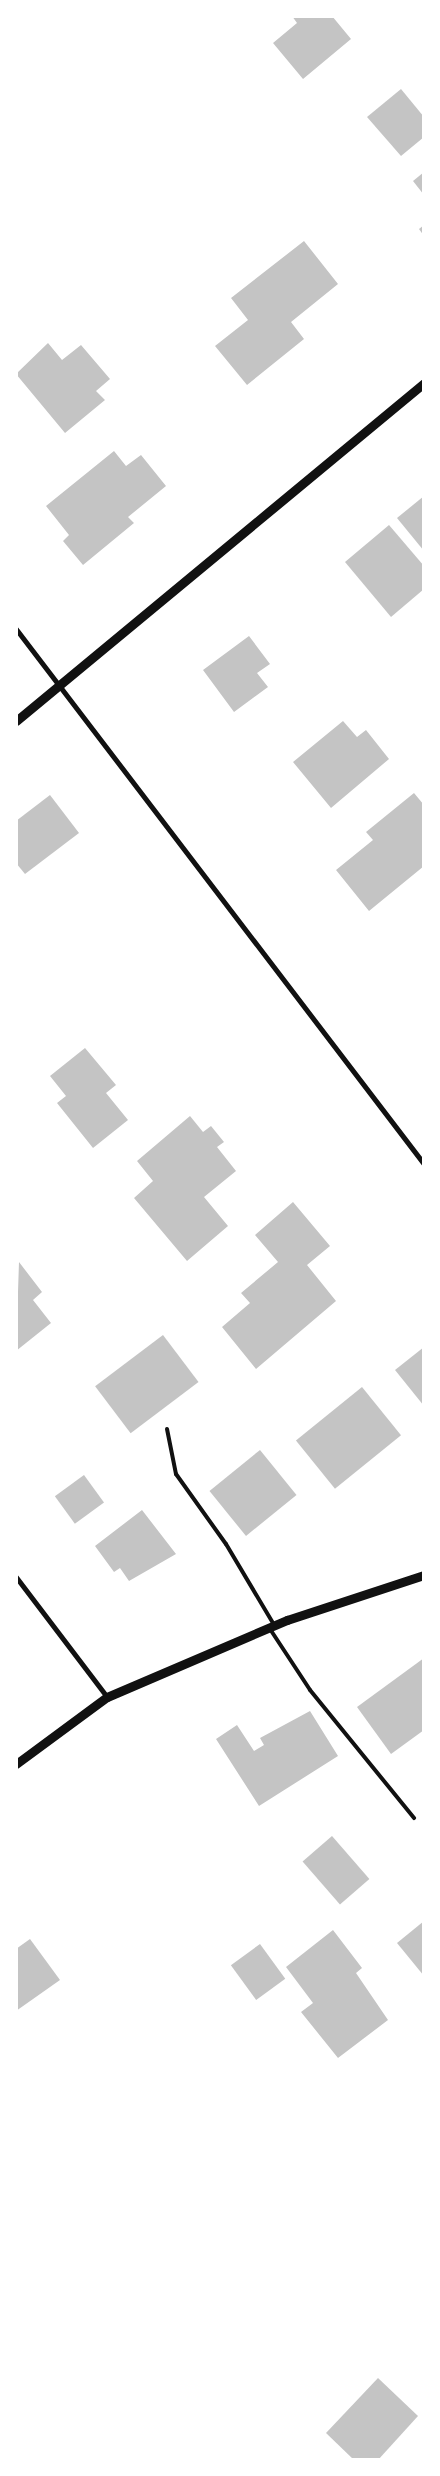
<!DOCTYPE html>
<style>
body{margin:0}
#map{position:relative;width:440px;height:2476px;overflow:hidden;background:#fff;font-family:"Sofia Sans Condensed",sans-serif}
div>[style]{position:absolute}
.building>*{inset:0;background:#c4c4c4;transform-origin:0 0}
.service>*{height:4px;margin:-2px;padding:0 2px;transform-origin:2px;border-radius:2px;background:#111}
.minor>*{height:5px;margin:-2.5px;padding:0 2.5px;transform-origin:2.5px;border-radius:2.5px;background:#111}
.tertiary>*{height:9px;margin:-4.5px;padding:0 4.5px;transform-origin:4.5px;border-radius:4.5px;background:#111}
span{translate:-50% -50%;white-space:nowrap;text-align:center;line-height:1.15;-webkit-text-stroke:5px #fff;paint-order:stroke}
.frame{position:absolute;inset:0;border:18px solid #fff;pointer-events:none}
</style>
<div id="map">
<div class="building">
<i style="clip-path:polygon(292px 16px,332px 16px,351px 39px,303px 79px,273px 43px,297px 23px)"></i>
<i style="clip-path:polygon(401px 89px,424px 117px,424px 137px,401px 156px,367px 117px)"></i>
<i style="clip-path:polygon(424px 172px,424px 195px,413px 181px)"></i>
<i style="clip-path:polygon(424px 225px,424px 236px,419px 229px)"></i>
<i style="clip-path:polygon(304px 241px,338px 284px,291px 322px,304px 339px,247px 385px,215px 346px,248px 320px,231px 298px)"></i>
<i style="clip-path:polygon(48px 343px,62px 360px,81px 345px,110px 379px,96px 391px,105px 400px,65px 433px,16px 374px)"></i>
<i style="clip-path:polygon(114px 451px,126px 466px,141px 455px,166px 486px,128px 517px,134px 523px,83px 565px,63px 541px,69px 535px,46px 506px)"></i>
<i style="clip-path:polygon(424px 496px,424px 551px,397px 518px)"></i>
<i style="clip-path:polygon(389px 525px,424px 566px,424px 589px,391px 617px,345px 562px)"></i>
<i style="clip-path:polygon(249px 636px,270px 664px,257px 673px,268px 687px,234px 712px,203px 670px)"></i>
<i style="clip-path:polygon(343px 721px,357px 737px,366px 730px,389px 759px,331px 808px,293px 762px)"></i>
<i style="clip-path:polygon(414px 793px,424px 805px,424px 866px,369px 911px,336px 870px,373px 840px,366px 832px)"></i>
<i style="clip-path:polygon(50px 795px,79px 833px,25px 874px,16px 863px,16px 821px)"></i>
<i style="clip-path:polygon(85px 1048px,116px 1085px,106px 1093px,128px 1120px,93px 1148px,57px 1103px,66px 1096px,50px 1076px)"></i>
<i style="clip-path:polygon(190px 1116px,203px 1132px,211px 1126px,224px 1142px,217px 1147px,236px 1171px,204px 1197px,228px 1226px,187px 1261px,134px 1198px,153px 1181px,137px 1161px)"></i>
<i style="clip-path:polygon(293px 1202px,330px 1246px,307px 1265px,336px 1301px,256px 1369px,222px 1327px,250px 1303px,241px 1293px,278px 1262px,255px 1235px)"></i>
<i style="clip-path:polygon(19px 1262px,42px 1292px,33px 1300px,51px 1323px,16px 1351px)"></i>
<i style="left:163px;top:1335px;width:59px;height:85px;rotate:53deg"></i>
<i style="clip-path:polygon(424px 1347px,424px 1406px,395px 1370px)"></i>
<i style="left:362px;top:1387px;width:62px;height:85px;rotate:51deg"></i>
<i style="left:260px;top:1450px;width:58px;height:65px;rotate:51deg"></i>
<i style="left:84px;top:1475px;width:34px;height:36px;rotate:54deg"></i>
<i style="clip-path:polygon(142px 1510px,176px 1554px,129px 1581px,120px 1568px,114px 1572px,95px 1546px)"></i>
<i style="clip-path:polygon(424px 1658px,424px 1730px,391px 1754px,357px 1707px)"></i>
<i style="clip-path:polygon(310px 1711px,338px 1756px,259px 1806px,216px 1739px,237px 1725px,254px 1751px,264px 1745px,260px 1738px)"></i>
<i style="left:332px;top:1836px;width:57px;height:39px;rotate:49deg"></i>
<i style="clip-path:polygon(424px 1921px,424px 1976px,397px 1943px)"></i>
<i style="clip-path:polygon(333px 1930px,362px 1968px,356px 1973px,388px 2020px,338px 2058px,301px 2012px,313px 2003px,286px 1967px)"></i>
<i style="clip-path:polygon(30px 1939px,60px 1980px,16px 2011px,16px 1949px)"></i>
<i style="left:260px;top:1944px;width:43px;height:36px;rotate:54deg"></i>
<i style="clip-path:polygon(378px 2378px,418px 2416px,378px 2460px,354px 2460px,326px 2433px)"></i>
</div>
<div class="service">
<i style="left:167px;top:1429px;width:46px;rotate:78.7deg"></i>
<i style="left:176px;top:1474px;width:86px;rotate:54.5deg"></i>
<i style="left:226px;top:1544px;width:94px;rotate:59.3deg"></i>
<i style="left:270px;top:1629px;width:73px;rotate:56.7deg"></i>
<i style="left:310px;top:1690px;width:165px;rotate:50.9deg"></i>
</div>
<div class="minor">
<i style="left:16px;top:629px;width:673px;rotate:52.67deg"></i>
<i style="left:16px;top:1577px;width:151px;rotate:52.8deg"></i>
</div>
<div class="tertiary">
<i style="left:16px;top:721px;width:530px;rotate:-39.64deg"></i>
<i style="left:16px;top:1764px;width:113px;rotate:-36.4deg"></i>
<i style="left:107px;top:1697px;width:196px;rotate:-23.2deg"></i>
<i style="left:287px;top:1620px;width:144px;rotate:-18.2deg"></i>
</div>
<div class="frame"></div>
</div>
